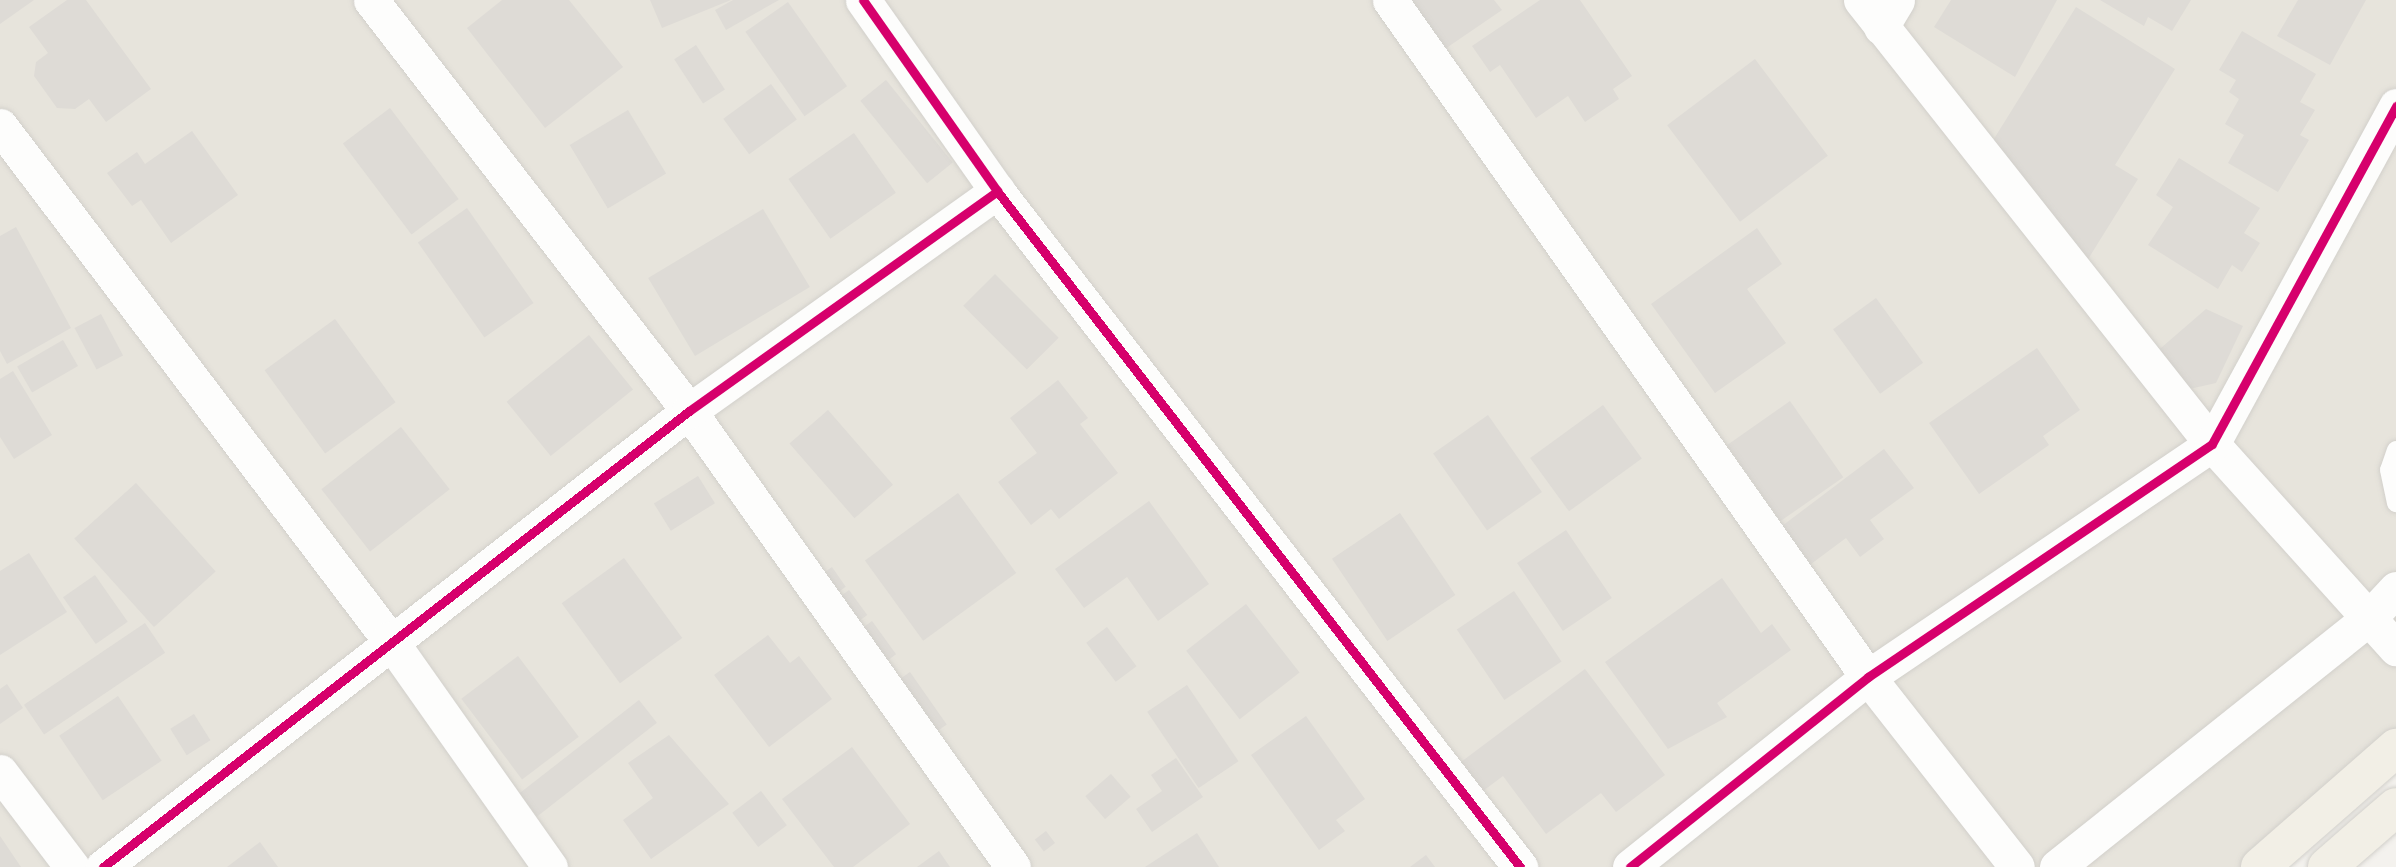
<!DOCTYPE html>
<style>
body{margin:0}
#map{position:relative;width:2396px;height:867px;overflow:hidden;background:#f4f2ee;font-family:Inter,sans-serif}
div>[style]{position:absolute}
.residential>*{inset:0;background:#e7e4dc}
.building>*{inset:0;background:#dedbd6;transform-origin:0 0}
.roads{filter:drop-shadow(0 0 2px #d2d0cb) drop-shadow(0 0 2px #d2d0cb)}
.lane>*{height:18px;margin:-9px;padding:0 9px;transform-origin:9px;border-radius:9px;background:#fdfdfc}
.street>*{height:35px;margin:-17.5px;padding:0 17.5px;transform-origin:17.5px;border-radius:17.5px;background:#fdfdfc}
.primary>*{height:38px;margin:-19px;padding:0 19px;transform-origin:19px;border-radius:19px;background:#f2efe6}
.cycleway>*{height:9px;margin:-4.5px;padding:0 4.5px;transform-origin:4.5px;border-radius:4.5px;background:#d6006c}
span{translate:-50% -50%;white-space:nowrap;text-align:center;line-height:1.15;-webkit-text-stroke:7px #fff;paint-order:stroke}
</style>
<div id="map">
<div class="residential">
<i style="clip-path:polygon(0 0,2396px 0,2396px 764px,2280px 867px,0 867px)"></i>
</div>
<div class="building">
<i style="clip-path:polygon(0 0,34px 0,0 24px)"></i>
<i style="clip-path:polygon(67px 0,86px 0,151px 89px,106px 122px,89px 99px,75px 109px,57px 108px,34px 76px,36px 62px,48px 53px,29px 27px)"></i>
<i style="clip-path:polygon(502px 0,569px 0,623px 67px,545px 128px,467px 28px)"></i>
<i style="clip-path:polygon(650px 0,731px 0,662px 28px)"></i>
<i style="clip-path:polygon(733px 0,779px 0,726px 30px,715px 10px)"></i>
<i style="clip-path:polygon(1405px 0,1494px 0,1502px 10px,1442px 51px)"></i>
<i style="clip-path:polygon(1540px 0,1580px 0,1632px 76px,1613px 89px,1619px 99px,1585px 122px,1568px 96px,1536px 118px,1500px 65px,1490px 72px,1472px 46px)"></i>
<i style="clip-path:polygon(1951px 0,2057px 0,2015px 77px,1934px 27px)"></i>
<i style="clip-path:polygon(2100px 0,2191px 0,2172px 31px,2148px 17px,2144px 26px)"></i>
<i style="clip-path:polygon(2298px 0,2366px 0,2330px 65px,2277px 36px)"></i>
<i style="left:788px;top:2px;width:103px;height:52px;rotate:55deg"></i>
<i style="clip-path:polygon(2076px 7px,2175px 69px,2115px 165px,2138px 179px,2085px 264px,1992px 142px)"></i>
<i style="clip-path:polygon(2242px 31px,2316px 74px,2300px 102px,2315px 110px,2300px 135px,2309px 140px,2278px 192px,2228px 163px,2244px 135px,2225px 124px,2239px 99px,2229px 92px,2236px 80px,2219px 70px)"></i>
<i style="left:696px;top:45px;width:53px;height:26px;rotate:57deg"></i>
<i style="left:1755px;top:59px;width:121px;height:110px;rotate:53deg"></i>
<i style="left:886px;top:80px;width:106px;height:33px;rotate:51deg"></i>
<i style="left:771px;top:84px;width:44px;height:59px;rotate:54deg"></i>
<i style="left:390px;top:108px;width:114px;height:59px;rotate:53deg"></i>
<i style="left:628px;top:110px;width:74px;height:68px;rotate:59deg"></i>
<i style="clip-path:polygon(192px 131px,238px 195px,171px 243px,141px 200px,132px 206px,107px 173px,137px 152px,145px 164px)"></i>
<i style="left:854px;top:133px;width:73px;height:80px;rotate:55deg"></i>
<i style="clip-path:polygon(2179px 158px,2260px 208px,2244px 233px,2260px 243px,2242px 272px,2232px 265px,2218px 289px,2148px 245px,2173px 207px,2156px 195px)"></i>
<i style="left:467px;top:208px;width:116px;height:60px;rotate:55deg"></i>
<i style="left:763px;top:209px;width:91px;height:134px;rotate:59deg"></i>
<i style="clip-path:polygon(16px 227px,71px 328px,7px 364px,0 351px,0 236px)"></i>
<i style="clip-path:polygon(1757px 228px,1782px 264px,1747px 289px,1786px 343px,1715px 393px,1651px 304px)"></i>
<i style="left:995px;top:274px;width:90px;height:45px;rotate:45deg"></i>
<i style="left:1876px;top:298px;width:80px;height:53px;rotate:54deg"></i>
<i style="clip-path:polygon(2206px 309px,2243px 326px,2216px 383px,2185px 390px,2154px 354px)"></i>
<i style="left:101px;top:314px;width:47px;height:30px;rotate:62deg"></i>
<i style="left:335px;top:319px;width:103px;height:87px;rotate:54deg"></i>
<i style="left:589px;top:335px;width:70px;height:106px;rotate:51deg"></i>
<i style="left:63px;top:340px;width:30px;height:53px;rotate:60deg"></i>
<i style="clip-path:polygon(2037px 348px,2080px 410px,2043px 436px,2049px 445px,1979px 494px,1929px 423px)"></i>
<i style="clip-path:polygon(13px 371px,52px 435px,14px 459px,0 437px,0 379px)"></i>
<i style="clip-path:polygon(1058px 380px,1088px 418px,1080px 424px,1118px 473px,1059px 519px,1051px 509px,1031px 525px,998px 482px,1037px 453px,1010px 418px)"></i>
<i style="left:1790px;top:401px;width:93px;height:77px;rotate:55deg"></i>
<i style="left:1603px;top:405px;width:66px;height:90px;rotate:54deg"></i>
<i style="left:828px;top:410px;width:99px;height:51px;rotate:49deg"></i>
<i style="left:1488px;top:415px;width:94px;height:67px;rotate:55deg"></i>
<i style="left:401px;top:427px;width:79px;height:101px;rotate:52deg"></i>
<i style="clip-path:polygon(1884px 449px,1914px 488px,1870px 520px,1884px 539px,1860px 557px,1846px 538px,1807px 567px,1778px 529px)"></i>
<i style="left:698px;top:476px;width:32px;height:52px;rotate:58deg"></i>
<i style="left:136px;top:483px;width:119px;height:83px;rotate:48deg"></i>
<i style="left:958px;top:493px;width:99px;height:115px;rotate:54deg"></i>
<i style="clip-path:polygon(1149px 501px,1209px 584px,1158px 621px,1127px 577px,1084px 608px,1055px 569px)"></i>
<i style="left:1400px;top:513px;width:99px;height:82px;rotate:56deg"></i>
<i style="left:1566px;top:530px;width:82px;height:59px;rotate:56deg"></i>
<i style="clip-path:polygon(29px 553px,67px 612px,0 655px,0 571px)"></i>
<i style="left:624px;top:558px;width:99px;height:77px;rotate:54deg"></i>
<i style="left:832px;top:567px;width:24px;height:20px;rotate:55deg"></i>
<i style="left:95px;top:575px;width:57px;height:39px;rotate:55deg"></i>
<i style="clip-path:polygon(1722px 578px,1761px 633px,1772px 624px,1791px 650px,1717px 703px,1727px 717px,1668px 749px,1605px 662px)"></i>
<i style="left:849px;top:590px;width:31px;height:22px;rotate:54deg"></i>
<i style="left:1514px;top:591px;width:85px;height:69px;rotate:56deg"></i>
<i style="left:1246px;top:604px;width:87px;height:76px;rotate:52deg"></i>
<i style="left:872px;top:621px;width:41px;height:22px;rotate:54deg"></i>
<i style="left:145px;top:623px;width:36px;height:146px;rotate:56deg"></i>
<i style="left:1107px;top:627px;width:49px;height:26px;rotate:53deg"></i>
<i style="clip-path:polygon(768px 635px,790px 663px,799px 656px,832px 699px,769px 747px,714px 675px)"></i>
<i style="left:518px;top:656px;width:101px;height:71px;rotate:53deg"></i>
<i style="clip-path:polygon(1585px 669px,1665px 775px,1616px 812px,1601px 793px,1546px 834px,1503px 776px,1483px 791px,1461px 762px)"></i>
<i style="left:910px;top:672px;width:64px;height:24px;rotate:55deg"></i>
<i style="clip-path:polygon(7px 684px,23px 708px,0 724px,0 689px)"></i>
<i style="left:1187px;top:685px;width:92px;height:48px;rotate:56deg"></i>
<i style="left:118px;top:696px;width:78px;height:71px;rotate:56deg"></i>
<i style="left:639px;top:700px;width:29px;height:152px;rotate:52deg"></i>
<i style="left:194px;top:714px;width:31px;height:28px;rotate:58deg"></i>
<i style="clip-path:polygon(1306px 716px,1365px 799px,1336px 820px,1345px 831px,1319px 850px,1251px 755px)"></i>
<i style="clip-path:polygon(669px 735px,729px 804px,651px 859px,623px 820px,653px 798px,628px 763px)"></i>
<i style="clip-path:polygon(852px 747px,910px 824px,853px 867px,834px 867px,782px 799px)"></i>
<i style="clip-path:polygon(1176px 758px,1203px 797px,1152px 832px,1136px 809px,1162px 791px,1151px 775px)"></i>
<i style="left:1111px;top:774px;width:30px;height:34px;rotate:49deg"></i>
<i style="left:761px;top:791px;width:43px;height:36px;rotate:53deg"></i>
<i style="left:1046px;top:831px;width:15px;height:14px;rotate:53deg"></i>
<i style="clip-path:polygon(1197px 833px,1219px 867px,1145px 867px)"></i>
<i style="clip-path:polygon(0 836px,21px 867px,0 867px)"></i>
<i style="clip-path:polygon(260px 842px,278px 867px,227px 867px)"></i>
<i style="clip-path:polygon(939px 851px,950px 867px,917px 867px)"></i>
<i style="clip-path:polygon(1426px 855px,1435px 867px,1410px 867px)"></i>
</div>
<div class="roads">
<div class="lane">
<i style="left:2396px;top:450px;width:21px;rotate:109deg"></i>
<i style="left:2389px;top:470px;width:34px;rotate:78deg"></i>
</div>
<div class="street">
<i style="left:371px;top:0;width:520px;rotate:52.27deg"></i>
<i style="left:689px;top:411px;width:559px;rotate:54.61deg"></i>
<i style="left:863px;top:0;width:233px;rotate:54.9deg"></i>
<i style="left:997px;top:191px;width:855px;rotate:52.27deg"></i>
<i style="left:1390px;top:0;width:829px;rotate:54.78deg"></i>
<i style="left:1868px;top:677px;width:241px;rotate:51.9deg"></i>
<i style="left:1861px;top:0;width:566px;rotate:51.67deg"></i>
<i style="left:2212px;top:444px;width:275px;rotate:48deg"></i>
<i style="left:1881px;top:27px;width:31px;rotate:-59deg"></i>
<i style="left:0;top:126px;width:644px;rotate:52.83deg"></i>
<i style="left:389px;top:639px;width:279px;rotate:54.8deg"></i>
<i style="left:0;top:772px;width:119px;rotate:52.8deg"></i>
<i style="left:103px;top:867px;width:743px;rotate:-37.89deg"></i>
<i style="left:689px;top:411px;width:379px;rotate:-35.5deg"></i>
<i style="left:1630px;top:867px;width:305px;rotate:-38.6deg"></i>
<i style="left:1868px;top:677px;width:415px;rotate:-34.1deg"></i>
<i style="left:2212px;top:444px;width:385px;rotate:-61.4deg"></i>
<i style="left:2057px;top:867px;width:398px;rotate:-38.6deg"></i>
<i style="left:2368px;top:619px;width:41px;rotate:-47deg"></i>
</div>
<div class="primary">
<i style="left:2260px;top:867px;width:181px;rotate:-41.2deg"></i>
<i style="left:2327px;top:867px;width:91px;rotate:-41deg"></i>
</div>
</div>
<div class="cycleway">
<i style="left:863px;top:0;width:233px;rotate:54.9deg"></i>
<i style="left:997px;top:191px;width:855px;rotate:52.27deg"></i>
<i style="left:103px;top:867px;width:743px;rotate:-37.89deg"></i>
<i style="left:689px;top:411px;width:379px;rotate:-35.5deg"></i>
<i style="left:1630px;top:867px;width:305px;rotate:-38.6deg"></i>
<i style="left:1868px;top:677px;width:415px;rotate:-34.1deg"></i>
<i style="left:2212px;top:444px;width:385px;rotate:-61.4deg"></i>
</div>
</div>
